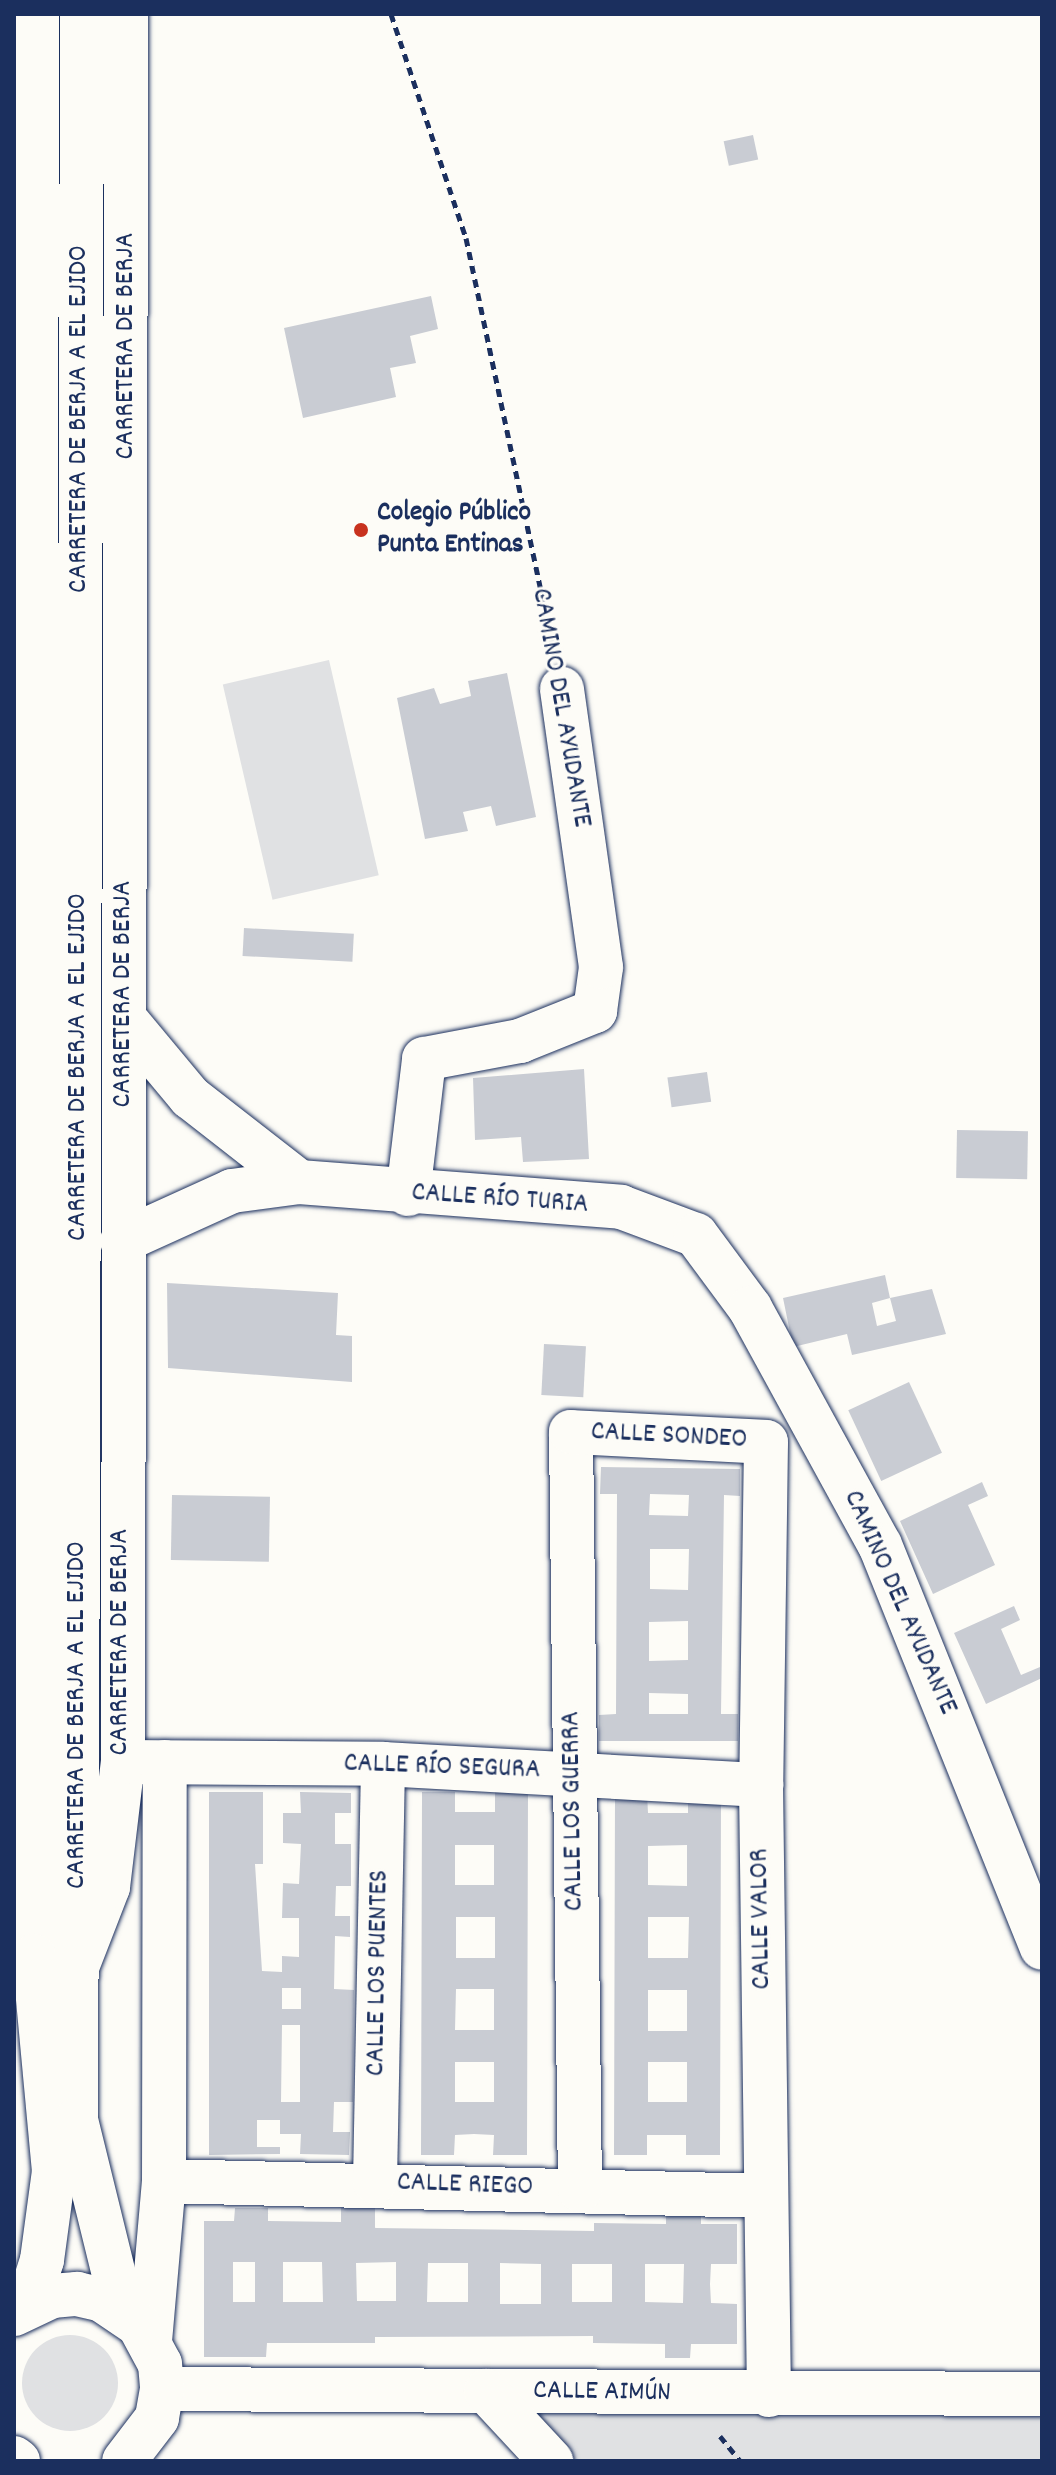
<!DOCTYPE html>
<meta charset="utf-8">
<style>
body{margin:0}
#map{position:relative;width:1056px;height:2475px;overflow:hidden;background:#fdfcf7;font-family:Dekko,sans-serif}
div>[style]{position:absolute}
.green>*{inset:0;background:#e0e1e3;transform-origin:0 0}
.round{border-radius:50%}
.building>*{inset:0;background:#c9ccd3;transform-origin:0 0}
.path>*{height:5px;margin-top:-2.5px;transform-origin:0;background:repeating-linear-gradient(90deg,#1b2f5e 0 8px,transparent 0 14px)}
.roads{filter:drop-shadow(0 0 2px #1b2f5e) drop-shadow(0 0 2px #1b2f5e)}
.minor>*{height:44px;margin:-22px;padding:0 22px;transform-origin:22px;border-radius:22px;background:#fdfcf7}
.major>*{height:44px;margin:-22px;padding:0 22px;transform-origin:22px;border-radius:22px;background:#fdfcf7}
.dots>*{width:22px;height:22px;translate:-50% -50%;box-sizing:border-box;border:4px solid #fdfcf7;border-radius:50%}
span{translate:-50% -50%;white-space:nowrap;text-align:center;line-height:1.15;-webkit-text-stroke:6px #fdfcf7;paint-order:stroke}
.street-label{font-size:28px;color:#1b2f5e}
.poi-label{font-size:28px;color:#1b2f5e;font-weight:700}
.left{translate:0 -50%;text-align:left}
.frame{position:absolute;inset:0;border:16px solid #1b2f5e;pointer-events:none}
</style>
<div id="map">
<div class="green">
<i style="left:329px;top:660px;width:221px;height:109px;rotate:77deg"></i>
<i class="round" style="left:22px;top:2335px;width:96px;height:96px"></i>
<i style="clip-path:polygon(486px 2391px,1042px 2394px,1042px 2461px,551px 2461px)"></i>
</div>
<div class="building">
<i style="left:753px;top:135px;width:25px;height:30px;rotate:78deg"></i>
<i style="clip-path:polygon(431px 296px,438px 329px,410px 336px,416px 363px,390px 368px,396px 397px,303px 418px,284px 328px)"></i>
<i style="clip-path:polygon(507px 673px,536px 817px,496px 826px,491px 806px,463px 812px,468px 831px,425px 839px,397px 698px,434px 688px,440px 704px,471px 696px,468px 681px)"></i>
<i style="left:244px;top:928px;width:110px;height:28px;rotate:3deg"></i>
<i style="clip-path:polygon(584px 1069px,589px 1159px,523px 1162px,521px 1137px,475px 1140px,473px 1078px)"></i>
<i style="left:707px;top:1072px;width:30px;height:40px;rotate:82deg"></i>
<i style="left:957px;top:1130px;width:71px;height:48px;rotate:1deg"></i>
<i style="clip-path:polygon(885px 1275px,890px 1298px,872px 1303px,877px 1326px,896px 1321px,890px 1298px,932px 1289px,946px 1334px,852px 1355px,847px 1334px,793px 1347px,783px 1298px)"></i>
<i style="clip-path:polygon(167px 1283px,338px 1293px,336px 1335px,352px 1336px,352px 1382px,168px 1368px)"></i>
<i style="left:544px;top:1344px;width:42px;height:51px;rotate:3deg"></i>
<i style="left:909px;top:1382px;width:78px;height:67px;rotate:65deg"></i>
<i style="clip-path:polygon(evenodd,601px 1467px,740px 1469px,740px 1496px,724px 1495px,721px 1714px,738px 1714px,738px 1741px,599px 1741px,599px 1715px,616px 1714px,617px 1494px,600px 1494px,601px 1467px,650px 1494px,689px 1495px,688px 1516px,649px 1515px,650px 1494px,601px 1467px,650px 1549px,689px 1549px,688px 1590px,650px 1589px,650px 1549px,601px 1467px,688px 1621px,688px 1660px,649px 1661px,649px 1622px,688px 1621px,601px 1467px,649px 1693px,688px 1694px,688px 1714px,649px 1714px,649px 1693px)"></i>
<i style="clip-path:polygon(982px 1482px,988px 1496px,968px 1505px,995px 1565px,933px 1594px,900px 1521px)"></i>
<i style="left:172px;top:1495px;width:98px;height:65px;rotate:1deg"></i>
<i style="clip-path:polygon(1014px 1606px,1020px 1620px,1001px 1629px,1021px 1675px,1040px 1667px,1042px 1678px,986px 1704px,954px 1633px)"></i>
<i style="clip-path:polygon(evenodd,209px 1792px,263px 1792px,263px 1864px,255px 1864px,262px 1971px,282px 1972px,282px 1956px,299px 1957px,299px 1918px,282px 1918px,283px 1883px,299px 1884px,301px 1844px,283px 1843px,283px 1813px,301px 1813px,300px 1792px,351px 1793px,351px 1813px,335px 1813px,335px 1844px,351px 1844px,351px 1886px,336px 1886px,335px 1916px,350px 1916px,350px 1937px,335px 1936px,334px 1989px,354px 1990px,353px 2102px,334px 2102px,333px 2132px,350px 2132px,349px 2155px,300px 2154px,301px 2134px,280px 2134px,280px 2120px,257px 2120px,257px 2147px,280px 2147px,280px 2154px,209px 2155px,209px 1792px,282px 1988px,301px 1988px,301px 2009px,282px 2009px,282px 1988px,209px 1792px,282px 2025px,300px 2025px,300px 2102px,281px 2102px,282px 2025px)"></i>
<i style="clip-path:polygon(evenodd,422px 1792px,455px 1792px,455px 1812px,495px 1812px,495px 1792px,528px 1792px,527px 2155px,493px 2155px,494px 2135px,474px 2134px,455px 2135px,454px 2155px,421px 2155px,422px 1792px,455px 1845px,494px 1845px,494px 1885px,455px 1885px,455px 1845px,422px 1792px,456px 1917px,495px 1917px,495px 1958px,456px 1958px,456px 1917px,422px 1792px,456px 1989px,494px 1989px,494px 2030px,455px 2030px,456px 1989px,422px 1792px,455px 2062px,494px 2062px,494px 2102px,455px 2102px,455px 2062px)"></i>
<i style="clip-path:polygon(evenodd,615px 1792px,647px 1793px,648px 1813px,688px 1813px,688px 1793px,721px 1793px,720px 2155px,686px 2155px,686px 2135px,647px 2135px,647px 2155px,614px 2155px,615px 1792px,687px 1845px,687px 1886px,648px 1885px,648px 1846px,687px 1845px,615px 1792px,648px 1917px,689px 1917px,688px 1958px,648px 1958px,648px 1917px,615px 1792px,648px 1990px,687px 1990px,687px 2031px,648px 2031px,648px 1990px,615px 1792px,648px 2062px,687px 2062px,687px 2102px,648px 2102px,648px 2062px)"></i>
<i style="clip-path:polygon(evenodd,235px 2208px,268px 2208px,268px 2221px,341px 2222px,341px 2208px,375px 2208px,375px 2228px,594px 2231px,594px 2223px,666px 2224px,666px 2209px,701px 2209px,701px 2224px,737px 2224px,737px 2264px,711px 2264px,710px 2284px,711px 2303px,737px 2304px,737px 2344px,691px 2344px,690px 2358px,665px 2358px,665px 2344px,593px 2343px,593px 2336px,375px 2337px,375px 2343px,267px 2343px,266px 2357px,204px 2357px,204px 2221px,234px 2221px,235px 2208px,233px 2262px,255px 2262px,255px 2302px,233px 2302px,233px 2262px,235px 2208px,283px 2262px,322px 2262px,323px 2302px,283px 2302px,283px 2262px,235px 2208px,396px 2262px,396px 2301px,357px 2301px,356px 2263px,396px 2262px,235px 2208px,428px 2263px,468px 2263px,468px 2302px,427px 2302px,428px 2263px,235px 2208px,500px 2263px,541px 2264px,541px 2304px,500px 2304px,500px 2263px,235px 2208px,572px 2264px,612px 2264px,612px 2302px,572px 2302px,572px 2264px,235px 2208px,645px 2264px,684px 2264px,683px 2303px,645px 2302px,645px 2264px)"></i>
</div>
<div class="path">
<i style="left:391px;top:14px;width:236px;rotate:71.5deg"></i>
<i style="left:466px;top:238px;width:419px;rotate:78deg"></i>
<i style="left:720px;top:2436px;width:32px;rotate:51deg"></i>
</div>
<div class="roads">
<div class="minor">
<i style="left:37px;top:14px;width:1942px;rotate:90.09deg"></i>
<i style="left:34px;top:1956px;width:216px;rotate:84.7deg"></i>
<i style="left:125px;top:1019px;width:102px;rotate:50.2deg"></i>
<i style="left:190px;top:1097px;width:138px;rotate:37.9deg"></i>
<i style="left:408px;top:1194px;width:136px;rotate:-83.2deg"></i>
<i style="left:424px;top:1059px;width:98px;rotate:-10.6deg"></i>
<i style="left:520px;top:1041px;width:81px;rotate:-21.8deg"></i>
<i style="left:595px;top:1011px;width:44px;rotate:-82.2deg"></i>
<i style="left:601px;top:967px;width:281px;rotate:-98deg"></i>
<i style="left:122px;top:1241px;width:121px;rotate:-24.4deg"></i>
<i style="left:232px;top:1191px;width:68px;rotate:-7.7deg"></i>
<i style="left:299px;top:1182px;width:323px;rotate:4.4deg"></i>
<i style="left:621px;top:1207px;width:80px;rotate:20.5deg"></i>
<i style="left:696px;top:1235px;width:91px;rotate:53.5deg"></i>
<i style="left:750px;top:1308px;width:270px;rotate:61.3deg"></i>
<i style="left:880px;top:1545px;width:434px;rotate:68.1deg"></i>
<i style="left:123px;top:1762px;width:260px;rotate:0.4deg"></i>
<i style="left:383px;top:1764px;width:379px;rotate:3.2deg"></i>
<i style="left:77px;top:1967px;width:86px;rotate:-68.8deg"></i>
<i style="left:108px;top:1887px;width:126px;rotate:-83.2deg"></i>
<i style="left:123px;top:1762px;width:1748px;rotate:-89.9deg"></i>
<i style="left:164px;top:2181px;width:602px;rotate:1.43deg"></i>
<i style="left:375px;top:2182px;width:418px;rotate:-88.9deg"></i>
<i style="left:580px;top:2190px;width:758px;rotate:-90.68deg"></i>
<i style="left:571px;top:1432px;width:195px;rotate:2.9deg"></i>
<i style="left:766px;top:1442px;width:343px;rotate:90.8deg"></i>
<i style="left:761px;top:1785px;width:610px;rotate:89.25deg"></i>
<i style="left:150px;top:2341px;width:161px;rotate:-85deg"></i>
<i style="left:164px;top:2181px;width:419px;rotate:-89.9deg"></i>
<i style="left:162px;top:2389px;width:880px;rotate:0.33deg"></i>
<i style="left:486px;top:2391px;width:96px;rotate:47.1deg"></i>
</div>
<div class="major">
<i style="left:82px;top:14px;width:2106px;rotate:90.16deg"></i>
<i style="left:76px;top:2120px;width:198px;rotate:76.2deg"></i>
<i style="left:28px;top:2304px;width:46px;rotate:-72.3deg"></i>
<i style="left:42px;top:2260px;width:90px;rotate:-82.3deg"></i>
<i style="left:54px;top:2171px;width:56px;rotate:-66.7deg"></i>
<i style="left:14px;top:2314px;width:42px;rotate:-25.3deg"></i>
<i style="left:52px;top:2296px;width:25px;rotate:-5deg"></i>
<i style="left:77px;top:2294px;width:26px;rotate:13deg"></i>
<i style="left:102px;top:2300px;width:45px;rotate:34deg"></i>
<i style="left:139px;top:2325px;width:44px;rotate:61.7deg"></i>
<i style="left:160px;top:2364px;width:25px;rotate:85deg"></i>
<i style="left:162px;top:2389px;width:29px;rotate:100deg"></i>
<i style="left:157px;top:2418px;width:54px;rotate:127.5deg"></i>
<i style="left:14px;top:2458px;width:5px;rotate:37deg"></i>
</div>
</div>
<div class="dots">
<i style="left:361px;top:530px;background:#c8321e"></i>
</div>
<div class="street-label">
<span style="left:127px;top:346px;rotate:-90deg">CARRETERA DE BERJA</span>
<span style="left:80px;top:419px;rotate:-90deg">CARRETERA DE BERJA A EL EJIDO</span>
<span style="left:560px;top:708px;rotate:80deg">CAMINO DEL AYUDANTE</span>
<span style="left:124px;top:994px;rotate:-90deg">CARRETERA DE BERJA</span>
<span style="left:79px;top:1067px;rotate:-90deg">CARRETERA DE BERJA A EL EJIDO</span>
<span style="left:500px;top:1200px;rotate:4deg">CALLE RÍO TURIA</span>
<span style="left:669px;top:1437px;rotate:3deg">CALLE SONDEO</span>
<span style="left:899px;top:1603px;rotate:66deg">CAMINO DEL AYUDANTE</span>
<span style="left:121px;top:1642px;rotate:-90deg">CARRETERA DE BERJA</span>
<span style="left:78px;top:1715px;rotate:-90deg">CARRETERA DE BERJA A EL EJIDO</span>
<span style="left:442px;top:1768px;rotate:2deg">CALLE RÍO SEGURA</span>
<span style="left:574px;top:1811px;rotate:-91deg">CALLE LOS GUERRA</span>
<span style="left:762px;top:1919px;rotate:-91deg">CALLE VALOR</span>
<span style="left:379px;top:1973px;rotate:-89deg">CALLE LOS PUENTES</span>
<span style="left:465px;top:2186px;rotate:2deg">CALLE RIEGO</span>
<span style="left:602px;top:2393px;rotate:1deg">CALLE AIMÚN</span>
</div>
<div class="poi-label">
<span class="left" style="left:377px;top:530px">Colegio Público<br>Punta Entinas</span>
</div>
<div class="frame"></div>
</div>
